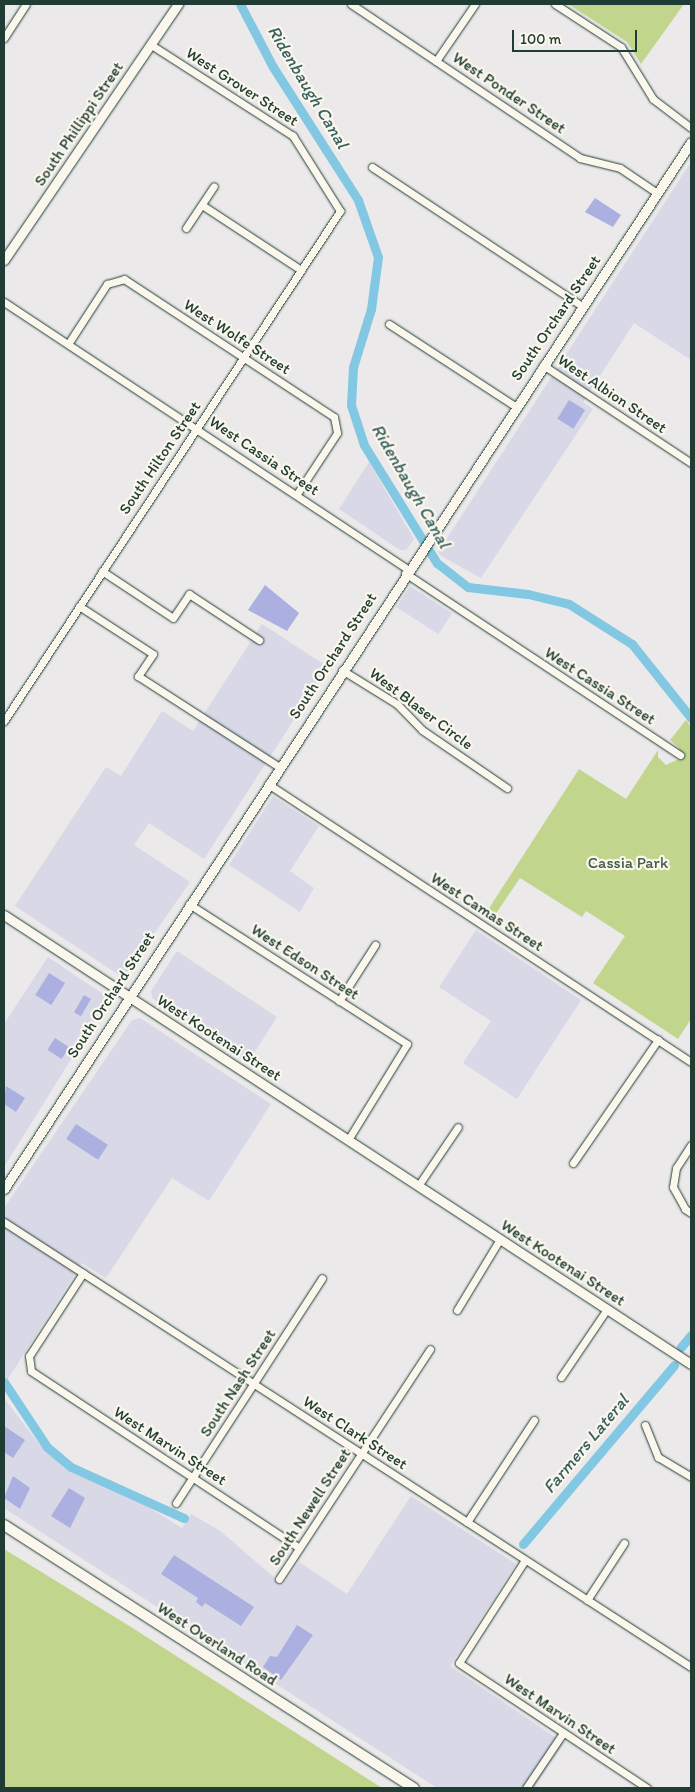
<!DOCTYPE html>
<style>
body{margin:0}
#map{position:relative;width:695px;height:1792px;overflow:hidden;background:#ebe9ea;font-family:Itim,sans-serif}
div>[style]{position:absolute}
.built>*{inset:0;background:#d8d8e7;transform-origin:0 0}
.green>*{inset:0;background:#c1d68c}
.canal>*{height:9px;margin:-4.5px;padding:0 4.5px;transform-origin:4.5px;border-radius:4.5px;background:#82c8e3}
.building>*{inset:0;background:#acb0e1;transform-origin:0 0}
.roads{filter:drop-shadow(0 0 1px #1f3d34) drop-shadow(0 0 1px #1f3d34)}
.street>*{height:7px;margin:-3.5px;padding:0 3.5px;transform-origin:3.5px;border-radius:3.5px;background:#fbf7ec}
.secondary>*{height:9px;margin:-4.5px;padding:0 4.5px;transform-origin:4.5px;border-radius:4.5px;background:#fbf7ec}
.primary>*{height:10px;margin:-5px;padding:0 5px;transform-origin:5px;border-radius:5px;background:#fbf7ec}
span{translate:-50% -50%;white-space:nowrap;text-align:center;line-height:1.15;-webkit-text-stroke:4.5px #fbf7ec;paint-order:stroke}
.street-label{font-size:16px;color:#1f3d34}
.park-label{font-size:16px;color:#3f5c46}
.water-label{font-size:18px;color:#386060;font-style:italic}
.frame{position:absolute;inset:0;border:5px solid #1f3d34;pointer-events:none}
.scale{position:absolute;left:512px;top:30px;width:125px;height:22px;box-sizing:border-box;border:2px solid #1f3d34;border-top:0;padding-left:6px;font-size:15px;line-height:18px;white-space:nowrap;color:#1f3d34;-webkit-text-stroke:4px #fbf7ec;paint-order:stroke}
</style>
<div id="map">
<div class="built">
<i style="clip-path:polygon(691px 162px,691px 360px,634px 323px,583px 402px,593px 409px,481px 578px,441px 556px,438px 552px)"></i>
<i style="clip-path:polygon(369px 462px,414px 539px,406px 550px,400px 550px,339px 509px)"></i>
<i style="left:410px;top:586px;width:50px;height:25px;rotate:33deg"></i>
<i style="clip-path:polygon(262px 624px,328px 667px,204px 859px,149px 823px,134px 845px,190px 882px,126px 974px,119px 975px,15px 906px,106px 767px,121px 776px,162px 711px,193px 731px)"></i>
<i style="clip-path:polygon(273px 796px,319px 826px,290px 871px,314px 888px,300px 912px,229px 865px)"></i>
<i style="clip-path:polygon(476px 930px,581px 1000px,517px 1099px,463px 1063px,491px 1021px,439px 987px)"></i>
<i style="clip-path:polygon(177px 951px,277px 1017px,248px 1062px,153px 999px,151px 991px)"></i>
<i style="clip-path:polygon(48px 957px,103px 994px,106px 1003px,4px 1167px,4px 1024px)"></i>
<i style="clip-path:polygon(140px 1018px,271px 1104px,209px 1201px,172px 1178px,106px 1278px,82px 1263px,4px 1385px,4px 1208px,132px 1020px)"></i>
<i style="clip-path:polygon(4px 1398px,40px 1445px,70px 1472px,126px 1493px,182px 1528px,191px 1514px,219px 1530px,283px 1585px,299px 1562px,347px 1594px,411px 1496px,516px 1564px,450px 1666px,564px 1743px,535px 1786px,538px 1788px,437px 1788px,4px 1508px)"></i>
</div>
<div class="green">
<i style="clip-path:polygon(568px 4px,684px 4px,641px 64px,627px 42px)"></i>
<i style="clip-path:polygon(686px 720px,691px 727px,691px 1019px,678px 1039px,593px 983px,625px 936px,586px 911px,582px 917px,520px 878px,493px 918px,486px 913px,579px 769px,626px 799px,658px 750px,658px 757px,666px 765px,679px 759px,679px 748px,670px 740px)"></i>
<i style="clip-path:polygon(4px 1549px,131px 1627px,382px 1788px,4px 1788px)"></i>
</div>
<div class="canal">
<i style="left:240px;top:4px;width:71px;rotate:62.4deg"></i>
<i style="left:273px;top:67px;width:158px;rotate:57.4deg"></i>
<i style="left:358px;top:200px;width:60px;rotate:70.7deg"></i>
<i style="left:378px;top:257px;width:52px;rotate:97.7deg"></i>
<i style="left:371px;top:309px;width:61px;rotate:107.2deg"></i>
<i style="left:353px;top:367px;width:38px;rotate:93deg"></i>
<i style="left:351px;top:405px;width:42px;rotate:72deg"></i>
<i style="left:364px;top:445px;width:139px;rotate:58.3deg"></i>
<i style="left:437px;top:563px;width:39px;rotate:38deg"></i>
<i style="left:468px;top:587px;width:60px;rotate:6.7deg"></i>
<i style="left:528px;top:594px;width:42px;rotate:13.7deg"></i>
<i style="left:569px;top:604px;width:75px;rotate:32.4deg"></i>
<i style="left:632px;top:644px;width:95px;rotate:51.4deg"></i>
<i style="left:681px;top:1347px;width:16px;rotate:-50deg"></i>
<i style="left:4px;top:1382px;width:78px;rotate:56.5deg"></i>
<i style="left:47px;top:1447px;width:31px;rotate:40deg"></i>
<i style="left:71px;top:1467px;width:124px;rotate:24.3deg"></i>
<i style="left:523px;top:1544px;width:234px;rotate:-49.8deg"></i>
</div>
<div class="building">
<i style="clip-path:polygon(595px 198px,621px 215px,613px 227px,585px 212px)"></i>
<i style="left:569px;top:400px;width:19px;height:22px;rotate:32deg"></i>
<i style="clip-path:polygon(265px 585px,299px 613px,287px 631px,248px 610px)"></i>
<i style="left:49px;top:973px;width:19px;height:26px;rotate:32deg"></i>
<i style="left:84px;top:995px;width:8px;height:20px;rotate:30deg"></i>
<i style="left:55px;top:1038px;width:17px;height:14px;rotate:33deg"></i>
<i style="clip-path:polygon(6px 1086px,25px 1098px,16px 1112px,4px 1104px)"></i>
<i style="left:76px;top:1124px;width:38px;height:18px;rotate:33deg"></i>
<i style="clip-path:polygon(4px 1426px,25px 1440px,13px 1458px,4px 1452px)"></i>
<i style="clip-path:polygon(13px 1476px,30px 1488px,20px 1509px,4px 1498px)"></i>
<i style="clip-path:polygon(69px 1488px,85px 1498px,70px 1528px,51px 1516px)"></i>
<i style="clip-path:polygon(174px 1555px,254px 1607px,241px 1626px,205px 1603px,202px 1607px,196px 1602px,198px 1598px,161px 1574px)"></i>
<i style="clip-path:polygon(297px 1625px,313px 1635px,281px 1680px,263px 1667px,270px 1656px,277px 1657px)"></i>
</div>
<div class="roads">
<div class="street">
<i style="left:351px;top:4px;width:276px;rotate:33.9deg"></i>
<i style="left:580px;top:158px;width:41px;rotate:14deg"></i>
<i style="left:620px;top:168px;width:45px;rotate:34deg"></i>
<i style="left:555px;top:4px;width:79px;rotate:33.1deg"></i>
<i style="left:621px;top:47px;width:61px;rotate:58.4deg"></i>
<i style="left:653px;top:99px;width:48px;rotate:37.3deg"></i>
<i style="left:4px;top:38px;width:40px;rotate:-57.1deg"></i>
<i style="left:436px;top:61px;width:69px;rotate:-55.6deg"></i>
<i style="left:372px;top:167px;width:252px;rotate:33.5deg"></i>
<i style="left:202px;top:205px;width:118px;rotate:33.3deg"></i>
<i style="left:186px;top:228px;width:50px;rotate:-56.3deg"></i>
<i style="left:4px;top:302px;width:484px;rotate:33.5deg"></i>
<i style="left:389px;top:324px;width:150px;rotate:33.1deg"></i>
<i style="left:68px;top:344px;width:72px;rotate:-57deg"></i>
<i style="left:107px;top:284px;width:18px;rotate:-16deg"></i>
<i style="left:124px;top:279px;width:251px;rotate:33.3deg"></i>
<i style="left:334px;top:417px;width:16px;rotate:79deg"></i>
<i style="left:337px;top:433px;width:73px;rotate:123.3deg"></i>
<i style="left:543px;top:365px;width:178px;rotate:33.5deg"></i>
<i style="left:102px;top:571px;width:85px;rotate:33.5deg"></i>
<i style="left:173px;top:618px;width:29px;rotate:-56deg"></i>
<i style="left:189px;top:594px;width:84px;rotate:33.3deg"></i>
<i style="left:405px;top:573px;width:330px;rotate:33.5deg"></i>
<i style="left:79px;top:606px;width:88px;rotate:33deg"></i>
<i style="left:153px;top:654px;width:27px;rotate:124deg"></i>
<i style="left:138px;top:676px;width:168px;rotate:32.8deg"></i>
<i style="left:342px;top:670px;width:65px;rotate:31.7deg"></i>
<i style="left:397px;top:704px;width:36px;rotate:46deg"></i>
<i style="left:422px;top:730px;width:103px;rotate:34.3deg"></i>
<i style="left:4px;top:721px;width:611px;rotate:-56.62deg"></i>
<i style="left:340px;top:211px;width:89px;rotate:-122.1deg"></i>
<i style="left:293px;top:136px;width:169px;rotate:-147.3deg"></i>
<i style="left:268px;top:784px;width:506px;rotate:33.31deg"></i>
<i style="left:189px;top:904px;width:259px;rotate:32.7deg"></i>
<i style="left:407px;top:1044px;width:113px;rotate:121.6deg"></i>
<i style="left:339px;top:1001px;width:67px;rotate:-57.3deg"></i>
<i style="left:691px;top:1145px;width:27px;rotate:123deg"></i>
<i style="left:676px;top:1168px;width:19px;rotate:99deg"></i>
<i style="left:673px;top:1187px;width:25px;rotate:61deg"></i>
<i style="left:685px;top:1209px;width:7px;rotate:34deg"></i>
<i style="left:573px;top:1163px;width:150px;rotate:-55.4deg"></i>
<i style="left:418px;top:1186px;width:71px;rotate:-55.9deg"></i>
<i style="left:4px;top:1222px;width:819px;rotate:32.93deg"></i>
<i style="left:83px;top:1273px;width:99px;rotate:123deg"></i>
<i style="left:29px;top:1356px;width:15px;rotate:82deg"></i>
<i style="left:31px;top:1371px;width:321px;rotate:33.4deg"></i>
<i style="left:457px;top:1310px;width:83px;rotate:-58.8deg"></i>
<i style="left:561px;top:1377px;width:82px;rotate:-55.9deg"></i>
<i style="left:645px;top:1425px;width:35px;rotate:68deg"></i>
<i style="left:658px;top:1457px;width:39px;rotate:31deg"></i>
<i style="left:176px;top:1503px;width:268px;rotate:-57deg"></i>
<i style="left:467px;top:1522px;width:122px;rotate:-56.7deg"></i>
<i style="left:525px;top:1560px;width:122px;rotate:122.7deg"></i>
<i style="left:459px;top:1663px;width:226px;rotate:33.6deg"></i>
<i style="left:279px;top:1579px;width:275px;rotate:-56.7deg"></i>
<i style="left:587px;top:1600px;width:68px;rotate:-57deg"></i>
<i style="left:526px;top:1788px;width:66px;rotate:-56.1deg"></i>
</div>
<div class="secondary">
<i style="left:4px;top:260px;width:310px;rotate:-55.8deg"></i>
<i style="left:4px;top:915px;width:821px;rotate:33.17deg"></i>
<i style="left:4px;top:1189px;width:1252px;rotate:-56.73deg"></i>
</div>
<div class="primary">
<i style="left:4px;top:1525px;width:487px;rotate:32.7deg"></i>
</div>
</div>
<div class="street-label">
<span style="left:242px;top:87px;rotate:33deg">West Grover Street</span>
<span style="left:509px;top:93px;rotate:34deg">West Ponder Street</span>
<span style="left:79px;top:124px;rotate:-56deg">South Phillippi Street</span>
<span style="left:556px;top:318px;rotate:-56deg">South Orchard Street</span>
<span style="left:237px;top:337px;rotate:33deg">West Wolfe Street</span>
<span style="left:612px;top:394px;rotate:34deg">West Albion Street</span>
<span style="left:264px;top:456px;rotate:34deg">West Cassia Street</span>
<span style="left:160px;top:458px;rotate:-56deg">South Hilton Street</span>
<span style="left:333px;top:656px;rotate:-57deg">South Orchard Street</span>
<span style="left:600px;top:686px;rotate:33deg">West Cassia Street</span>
<span style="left:421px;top:709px;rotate:37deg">West Blaser Circle</span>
<span style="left:487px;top:912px;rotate:33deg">West Camas Street</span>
<span style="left:305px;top:962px;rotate:33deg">West Edson Street</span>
<span style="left:111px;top:995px;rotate:-57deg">South Orchard Street</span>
<span style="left:219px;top:1038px;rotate:33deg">West Kootenai Street</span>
<span style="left:563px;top:1263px;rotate:33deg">West Kootenai Street</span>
<span style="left:238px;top:1383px;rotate:-57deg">South Nash Street</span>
<span style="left:355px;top:1433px;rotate:33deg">West Clark Street</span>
<span style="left:170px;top:1446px;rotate:33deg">West Marvin Street</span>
<span style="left:310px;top:1507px;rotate:-57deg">South Newell Street</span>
<span style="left:217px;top:1644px;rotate:33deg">West Overland Road</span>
<span style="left:560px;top:1714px;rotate:34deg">West Marvin Street</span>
</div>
<div class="park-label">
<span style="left:628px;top:863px">Cassia Park</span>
</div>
<div class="water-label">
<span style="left:308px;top:87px;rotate:59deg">Ridenbaugh Canal</span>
<span style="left:411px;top:486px;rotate:60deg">Ridenbaugh Canal</span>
<span style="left:586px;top:1444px;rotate:-50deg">Farmers Lateral</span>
</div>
<div class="frame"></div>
<div class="scale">100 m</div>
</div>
